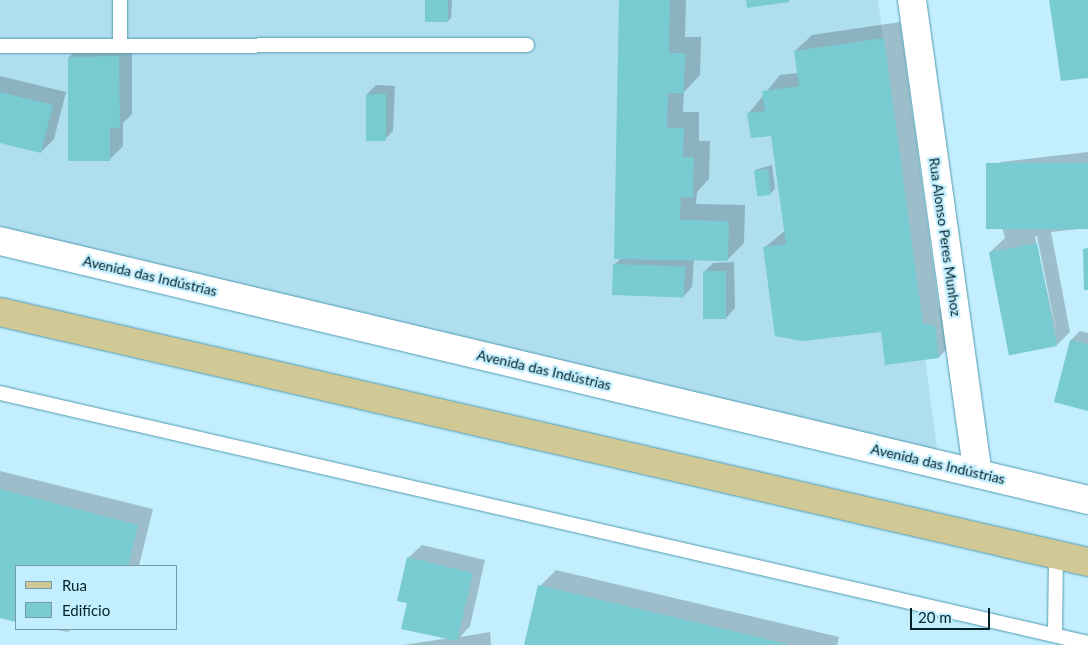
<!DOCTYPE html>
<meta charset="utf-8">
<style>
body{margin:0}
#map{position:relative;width:1088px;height:645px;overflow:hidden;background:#c3eefd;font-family:Lato,sans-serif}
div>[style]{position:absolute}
.built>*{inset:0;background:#afdeef}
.shadow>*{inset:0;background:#0003}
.building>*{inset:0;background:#78cbd1;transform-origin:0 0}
.roads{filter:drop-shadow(0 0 1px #509ab1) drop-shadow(0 0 1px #509ab1)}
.lane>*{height:14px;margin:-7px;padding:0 7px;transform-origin:7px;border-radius:7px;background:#fff}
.street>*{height:28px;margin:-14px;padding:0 14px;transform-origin:14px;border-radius:14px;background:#fff}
.secondary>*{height:28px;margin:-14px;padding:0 14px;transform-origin:14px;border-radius:14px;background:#fff}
.primary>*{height:28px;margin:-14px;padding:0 14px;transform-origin:14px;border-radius:14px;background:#d0c895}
span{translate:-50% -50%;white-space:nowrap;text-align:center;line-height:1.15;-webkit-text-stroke:4.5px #c3eefd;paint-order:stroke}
.street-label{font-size:14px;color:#02222b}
.legend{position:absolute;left:15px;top:565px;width:162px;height:65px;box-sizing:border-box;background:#c3eefd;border:1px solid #769ca9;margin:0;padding:6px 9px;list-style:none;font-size:15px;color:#02222b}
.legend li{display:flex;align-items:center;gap:10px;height:25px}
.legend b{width:25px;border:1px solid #769ca9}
.scale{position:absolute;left:910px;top:608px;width:80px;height:22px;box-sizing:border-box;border:2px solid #02222b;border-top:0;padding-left:6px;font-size:15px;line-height:18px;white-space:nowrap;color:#02222b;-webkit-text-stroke:4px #c3eefd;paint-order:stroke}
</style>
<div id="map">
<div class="built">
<i style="clip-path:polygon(0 0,878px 0,940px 472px,0 254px)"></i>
</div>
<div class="shadow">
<i style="clip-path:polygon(426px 0,452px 0,451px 18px,447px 22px)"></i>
<i style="clip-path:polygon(620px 0,686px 0,685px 37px,701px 37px,700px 75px,684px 92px,683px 112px,699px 112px,699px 141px,710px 141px,709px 179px,697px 192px,696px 204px,745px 205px,744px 243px,727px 260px,694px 259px,692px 287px,683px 297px,614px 265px,621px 258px)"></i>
<i style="clip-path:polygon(900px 22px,939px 308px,951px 309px,955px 341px,939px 357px,882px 331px,764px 248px,786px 230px,772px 134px,748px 114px,780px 75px,798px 73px,795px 51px,812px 35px)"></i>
<i style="clip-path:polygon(132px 43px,132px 114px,123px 123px,123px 146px,110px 159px,69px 57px,82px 44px)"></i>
<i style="clip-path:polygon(0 76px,66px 92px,54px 139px,41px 152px,0 142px)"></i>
<i style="clip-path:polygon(376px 85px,395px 86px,393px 131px,384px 140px,367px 94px)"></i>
<i style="clip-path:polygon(evenodd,1088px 152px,1088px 228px,1051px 232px,1070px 332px,1057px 345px,990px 252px,1005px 238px,988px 175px,1001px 162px,1088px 152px,1037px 236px,1057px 336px,1035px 237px,1037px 236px)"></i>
<i style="clip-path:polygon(772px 165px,775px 189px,770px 194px,755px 170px)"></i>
<i style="clip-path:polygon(734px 262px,735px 308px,726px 318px,704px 272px,713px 263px)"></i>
<i style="clip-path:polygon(1080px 331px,1088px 333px,1088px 409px,1056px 401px,1071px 340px)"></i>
<i style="clip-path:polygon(0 471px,153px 509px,139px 566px,16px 566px,16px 621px,0 617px)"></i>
<i style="clip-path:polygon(422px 545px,485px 560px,470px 626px,460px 637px,490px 632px,491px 645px,403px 645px,450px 638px,408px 602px,408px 558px)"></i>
<i style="clip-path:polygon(556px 570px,839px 637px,837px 645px,526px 645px,540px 586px)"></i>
<i style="clip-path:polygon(51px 629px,71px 629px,68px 632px)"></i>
</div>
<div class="building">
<i style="left:425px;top:0;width:23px;height:22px"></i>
<i style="clip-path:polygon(619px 0,670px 0,669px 53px,685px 53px,684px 93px,668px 93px,667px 128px,684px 128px,683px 157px,694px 157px,693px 197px,681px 197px,680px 220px,729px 221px,728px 261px,614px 259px)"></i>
<i style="clip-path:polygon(746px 0,789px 0,789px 2px,747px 8px)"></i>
<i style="clip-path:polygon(1049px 0,1088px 0,1088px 78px,1061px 81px)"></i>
<i style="clip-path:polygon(884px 38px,923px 324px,935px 325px,939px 358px,885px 365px,881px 332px,802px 341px,775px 336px,763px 247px,786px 244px,771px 136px,751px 138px,747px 113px,765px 111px,762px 91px,799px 86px,794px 51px)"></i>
<i style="clip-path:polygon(119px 56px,120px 128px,110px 128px,110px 161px,68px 161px,68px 57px)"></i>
<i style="clip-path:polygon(0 92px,53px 105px,41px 153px,0 143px)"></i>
<i style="left:366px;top:94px;width:20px;height:47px"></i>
<i style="left:1088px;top:163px;width:66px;height:102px;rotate:90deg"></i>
<i style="left:768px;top:169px;width:26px;height:14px;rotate:83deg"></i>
<i style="left:1037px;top:243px;width:105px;height:49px;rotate:79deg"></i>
<i style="clip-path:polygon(1088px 248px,1088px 290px,1084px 290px,1083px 249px)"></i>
<i style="left:613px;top:264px;width:72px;height:31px;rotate:2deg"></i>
<i style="left:703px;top:271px;width:23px;height:48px"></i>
<i style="clip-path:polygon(1070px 340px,1088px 344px,1088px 411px,1054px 402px)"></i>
<i style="clip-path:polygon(0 489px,138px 525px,128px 566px,16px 566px,16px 622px,0 618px)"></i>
<i style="clip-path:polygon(407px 557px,473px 573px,457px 641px,401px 629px,407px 603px,397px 601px)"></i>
<i style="clip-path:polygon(538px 585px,787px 644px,787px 645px,524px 645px)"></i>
</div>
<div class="roads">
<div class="lane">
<i style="left:120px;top:43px;width:43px;rotate:-90deg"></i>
<i style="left:0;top:46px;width:527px;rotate:-0.11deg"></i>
<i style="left:0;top:393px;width:1116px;rotate:12.94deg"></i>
<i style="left:1055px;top:635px;width:81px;rotate:-89.3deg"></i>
</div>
<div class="street">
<i style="left:912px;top:0;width:478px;rotate:82.1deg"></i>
</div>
<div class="secondary">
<i style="left:0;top:241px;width:1118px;rotate:13.39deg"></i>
</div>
<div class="primary">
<i style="left:0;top:312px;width:1116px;rotate:12.94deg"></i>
</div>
</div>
<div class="street-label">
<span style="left:945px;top:237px;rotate:82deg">Rua Alonso Peres Munhoz</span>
<span style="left:150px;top:276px;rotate:13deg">Avenida das Indústrias</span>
<span style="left:544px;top:370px;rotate:13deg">Avenida das Indústrias</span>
<span style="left:938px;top:464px;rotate:13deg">Avenida das Indústrias</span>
</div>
<ul class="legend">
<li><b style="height:6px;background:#d0c895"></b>Rua</li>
<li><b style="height:14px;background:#78cbd1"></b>Edifício</li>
</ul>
<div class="scale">20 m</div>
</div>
